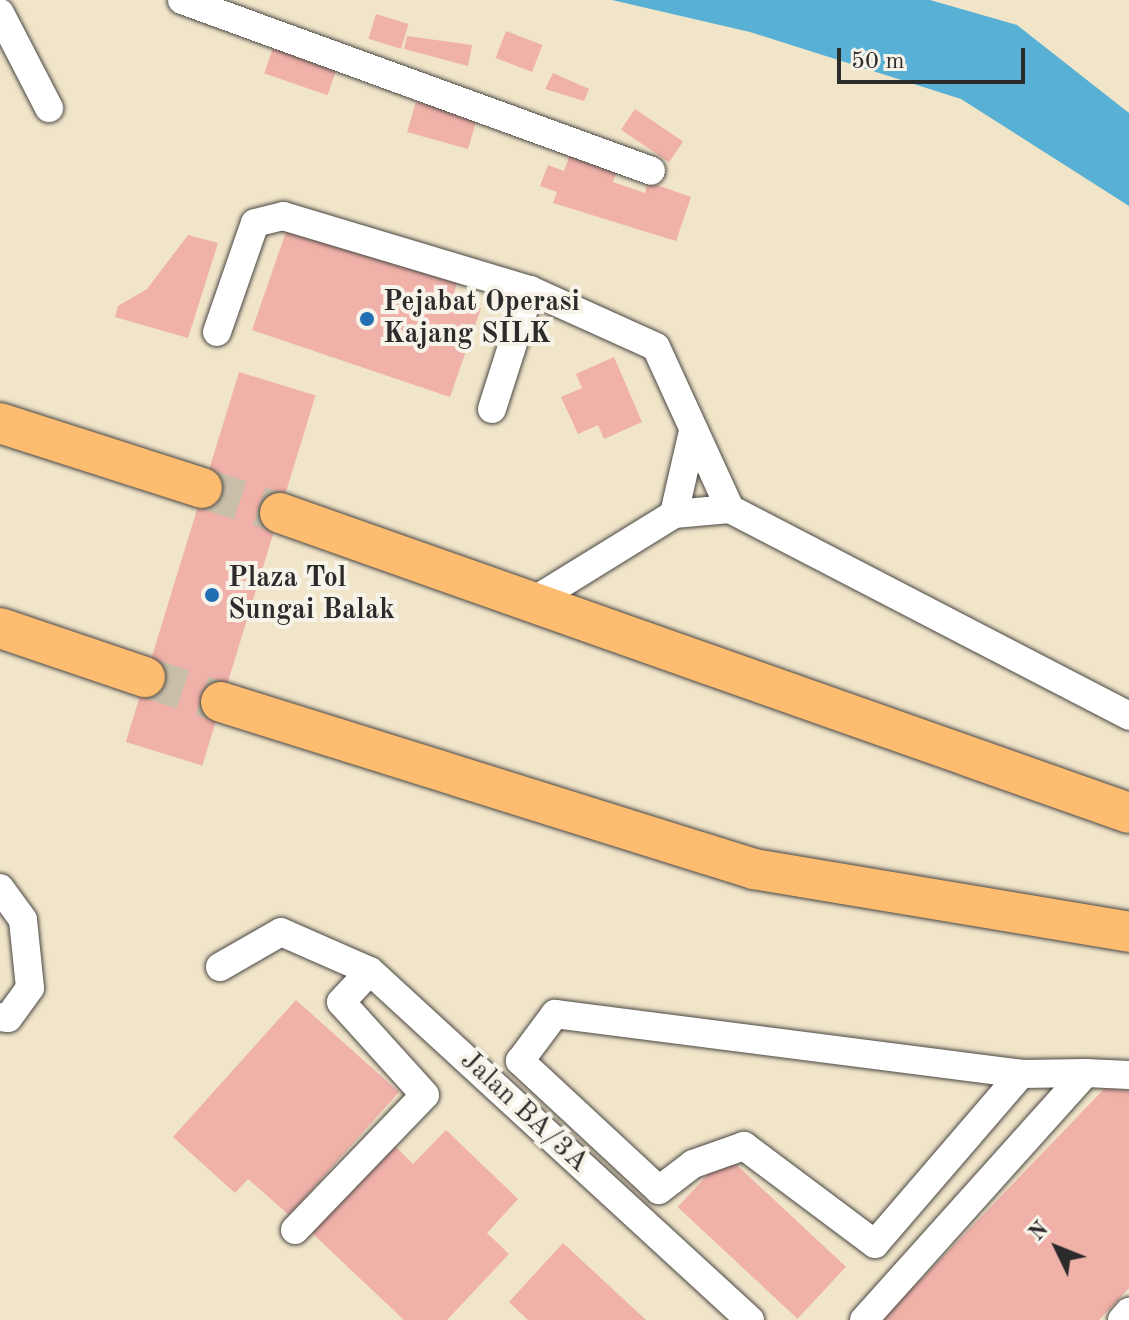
<!DOCTYPE html>
<style>
body{margin:0}
#map{position:relative;width:1129px;height:1320px;overflow:hidden;background:#f0e4c9;font-family:"Old Standard TT",serif}
div>[style]{position:absolute}
.water>*{inset:0;background:#58b1d5}
.building>*{inset:0;background:#f0b1a9;transform-origin:0 0}
.highway-tunnel>*{height:40px;margin-top:-20px;transform-origin:0;background:repeating-linear-gradient(90deg,#c9bfa9 0 40px,transparent 0 60px)}
.roads{filter:drop-shadow(0 0 2px #494743) drop-shadow(0 0 2px #494743)}
.minor>*{height:28px;margin:-14px;padding:0 14px;transform-origin:14px;border-radius:14px;background:#fff}
.highway>*{height:40px;margin:-20px;padding:0 20px;transform-origin:20px;border-radius:20px;background:#fdbc70}
.dots>*{width:22px;height:22px;translate:-50% -50%;box-sizing:border-box;border:4px solid #f7f3e8;border-radius:50%}
span{translate:-50% -50%;white-space:nowrap;text-align:center;line-height:1.15;-webkit-text-stroke:8px #f7f3e8;paint-order:stroke}
.poi-label{font-size:28px;color:#2b2b2b;font-weight:700}
.left{translate:0 -50%;text-align:left}
.street-label{font-size:28px;color:#2b2b2b}
.north{position:absolute;left:1017px;top:1208px;width:80px;height:80px;-webkit-text-stroke:6px #f7f3e8;paint-order:stroke;rotate:313deg;font-size:22px;font-weight:700;line-height:32px;text-align:center;color:#2b2b2b}
.north::after{content:'';display:block;margin:auto;width:28px;height:36px;background:#2b2b2b;clip-path:polygon(50% 0,100% 100%,50% 72%,0 100%)}
.scale{position:absolute;left:837px;top:48px;width:188px;height:36px;box-sizing:border-box;border:4px solid #2b2b2b;border-top:0;padding-left:10px;font-size:24px;line-height:28px;white-space:nowrap;color:#2b2b2b;-webkit-text-stroke:6px #f7f3e8;paint-order:stroke}
</style>
<div id="map">
<div class="water">
<i style="clip-path:polygon(612px 0,930px 0,1017px 25px,1129px 113px,1129px 206px,961px 99px,750px 32px)"></i>
</div>
<div class="building">
<i style="left:376px;top:14px;width:34px;height:26px;rotate:17deg"></i>
<i style="left:506px;top:31px;width:39px;height:29px;rotate:21deg"></i>
<i style="clip-path:polygon(407px 36px,472px 45px,468px 66px,404px 49px)"></i>
<i style="left:274px;top:45px;width:67px;height:30px;rotate:19deg"></i>
<i style="clip-path:polygon(553px 73px,589px 89px,584px 101px,545px 89px)"></i>
<i style="clip-path:polygon(432px 94px,480px 108px,468px 149px,407px 132px,416px 102px,429px 105px)"></i>
<i style="left:635px;top:109px;width:58px;height:25px;rotate:34deg"></i>
<i style="clip-path:polygon(571px 152px,618px 168px,613px 182px,645px 193px,648px 182px,691px 197px,676px 241px,553px 203px,557px 192px,540px 186px,548px 165px,564px 171px)"></i>
<i style="clip-path:polygon(289px 223px,458px 280px,452px 299px,481px 308px,450px 397px,252px 330px)"></i>
<i style="clip-path:polygon(188px 235px,218px 243px,188px 338px,115px 317px,118px 306px,147px 289px)"></i>
<i style="clip-path:polygon(614px 357px,642px 422px,604px 439px,598px 425px,578px 434px,561px 397px,582px 388px,576px 374px)"></i>
<i style="left:239px;top:372px;width:80px;height:387px;rotate:17deg"></i>
<i style="clip-path:polygon(296px 1000px,399px 1092px,289px 1215px,248px 1179px,235px 1193px,173px 1137px)"></i>
<i style="clip-path:polygon(1105px 1088px,1129px 1091px,1129px 1288px,1099px 1320px,882px 1320px)"></i>
<i style="clip-path:polygon(446px 1130px,518px 1199px,487px 1233px,509px 1254px,447px 1320px,404px 1320px,312px 1233px,395px 1146px,413px 1164px)"></i>
<i style="left:726px;top:1155px;width:164px;height:71px;rotate:43deg"></i>
<i style="clip-path:polygon(563px 1243px,646px 1320px,528px 1320px,509px 1302px)"></i>
</div>
<div class="highway-tunnel">
<i style="left:202px;top:488px;width:82px;rotate:17.8deg"></i>
<i style="left:145px;top:677px;width:80px;rotate:18.2deg"></i>
</div>
<div class="roads">
<div class="minor">
<i style="left:182px;top:0;width:499px;rotate:20deg"></i>
<i style="left:0;top:13px;width:107px;rotate:62.7deg"></i>
<i style="left:217px;top:332px;width:115px;rotate:-70.8deg"></i>
<i style="left:255px;top:223px;width:29px;rotate:-14deg"></i>
<i style="left:283px;top:216px;width:258px;rotate:16.7deg"></i>
<i style="left:530px;top:290px;width:138px;rotate:24.3deg"></i>
<i style="left:656px;top:347px;width:178px;rotate:65.4deg"></i>
<i style="left:492px;top:409px;width:125px;rotate:-72.3deg"></i>
<i style="left:674px;top:514px;width:85px;rotate:-77.1deg"></i>
<i style="left:535px;top:600px;width:163px;rotate:-31.7deg"></i>
<i style="left:674px;top:514px;width:56px;rotate:-5.1deg"></i>
<i style="left:730px;top:509px;width:449px;rotate:27.4deg"></i>
<i style="left:0;top:888px;width:39px;rotate:54deg"></i>
<i style="left:23px;top:920px;width:68px;rotate:84.1deg"></i>
<i style="left:30px;top:988px;width:37px;rotate:126deg"></i>
<i style="left:8px;top:1018px;width:8px;rotate:-173deg"></i>
<i style="left:220px;top:967px;width:70px;rotate:-29.8deg"></i>
<i style="left:281px;top:932px;width:97px;rotate:23.7deg"></i>
<i style="left:370px;top:971px;width:516px;rotate:42.57deg"></i>
<i style="left:1021px;top:1074px;width:224px;rotate:130.7deg"></i>
<i style="left:875px;top:1244px;width:164px;rotate:-143.2deg"></i>
<i style="left:744px;top:1146px;width:54px;rotate:160.6deg"></i>
<i style="left:693px;top:1164px;width:43px;rotate:142.6deg"></i>
<i style="left:659px;top:1190px;width:190px;rotate:-137.1deg"></i>
<i style="left:520px;top:1061px;width:59px;rotate:-53.3deg"></i>
<i style="left:555px;top:1014px;width:470px;rotate:7.3deg"></i>
<i style="left:1021px;top:1074px;width:65px;rotate:-0.9deg"></i>
<i style="left:295px;top:1230px;width:187px;rotate:-46.1deg"></i>
<i style="left:425px;top:1095px;width:125px;rotate:-132.1deg"></i>
<i style="left:341px;top:1002px;width:42px;rotate:-46.9deg"></i>
<i style="left:864px;top:1320px;width:332px;rotate:-48.1deg"></i>
<i style="left:1086px;top:1073px;width:43px;rotate:2.7deg"></i>
<i style="left:1122px;top:1320px;width:11px;rotate:-49deg"></i>
</div>
<div class="highway">
<i style="left:0;top:423px;width:212px;rotate:17.8deg"></i>
<i style="left:280px;top:513px;width:900px;rotate:19.46deg"></i>
<i style="left:0;top:628px;width:153px;rotate:18.7deg"></i>
<i style="left:221px;top:702px;width:559px;rotate:17.4deg"></i>
<i style="left:754px;top:869px;width:380px;rotate:9.5deg"></i>
</div>
</div>
<div class="dots">
<i style="left:367px;top:319px;background:#1f6fb2"></i>
<i style="left:212px;top:595px;background:#1f6fb2"></i>
</div>
<div class="poi-label">
<span class="left" style="left:383px;top:319px">Pejabat Operasi<br>Kajang SILK</span>
<span class="left" style="left:228px;top:595px">Plaza Tol<br>Sungai Balak</span>
</div>
<div class="street-label">
<span style="left:524px;top:1112px;rotate:43deg">Jalan BA/3A</span>
</div>
<div class="north">N</div>
<div class="scale">50 m</div>
</div>
